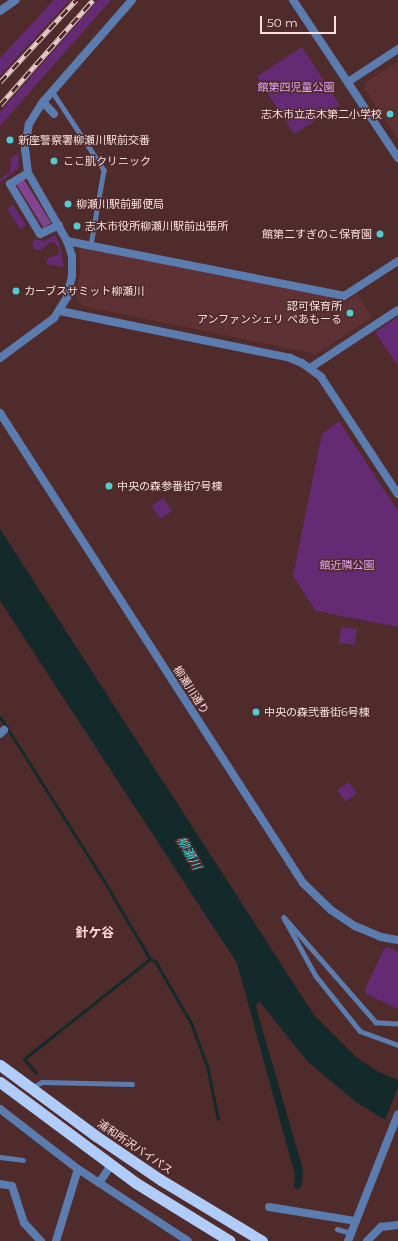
<!DOCTYPE html>
<meta charset="utf-8">
<style>
body{margin:0}
#map{position:relative;width:398px;height:1241px;overflow:hidden;background:#502b2c;font-family:Montserrat,"Noto Sans JP",sans-serif}
div>[style]{position:absolute}
.built>*{inset:0;background:#5e3234}
.green>*{inset:0;background:#642a74;transform-origin:0 0}
.forest>*{inset:0;background:#804491;transform-origin:0 0}
.water>*{inset:0;background:#14292a}
.pier>*{inset:0;background:#502b2c}
.stream>*{height:3px;margin:-1.5px;padding:0 1.5px;transform-origin:1.5px;border-radius:1.5px;background:#14292a}
.service>*{height:4.5px;margin:-2.25px;padding:0 2.25px;transform-origin:2.25px;border-radius:2.25px;background:#5a7cae}
.minor>*{height:8px;margin:-4px;padding:0 4px;transform-origin:4px;border-radius:4px;background:#5a7cae}
.tertiary>*{height:8px;margin:-4px;padding:0 4px;transform-origin:4px;border-radius:4px;background:#5a7cae}
.trunk>*{height:11px;margin:-5.5px;padding:0 5.5px;transform-origin:5.5px;border-radius:5.5px;background:#b0ccf8}
.rail>*{height:4.5px;margin-top:-2.25px;transform-origin:0;background:repeating-linear-gradient(90deg,#502b2c 0 9px,#e7cdcc 0 18px);box-sizing:border-box;border-block:1px solid #e7cdcc}
.dots>*{width:11px;height:11px;translate:-50% -50%;box-sizing:border-box;border:2px solid #502b2c;border-radius:50%}
span{translate:-50% -50%;white-space:nowrap;text-align:center;line-height:1.15;-webkit-text-stroke:3px #502b2c;paint-order:stroke}
.park-label{font-size:11px;color:#e5a5f7}
.poi-label{font-size:11px;color:#f9e0df}
.right{translate:-100% -50%;text-align:right}
.left{translate:0 -50%;text-align:left}
.street-label{font-size:11px;color:#f9e0df}
.water-label{font-size:12px;color:#32dee3;font-style:italic}
.quarter-label{font-size:13px;color:#fed7d6;font-weight:700}
.scale{position:absolute;left:260px;top:16px;width:76px;height:18px;box-sizing:border-box;border:2px solid #f9e0df;border-top:0;padding-left:5px;font-size:12px;line-height:14px;white-space:nowrap;color:#f9e0df;-webkit-text-stroke:3px #502b2c;paint-order:stroke}
</style>
<div id="map">
<div class="built">
<i style="clip-path:polygon(398px 62px,398px 140px,365px 89px,366px 82px)"></i>
<i style="clip-path:polygon(81px 246px,348px 300px,357px 294px,372px 317px,316px 354px,83px 306px,76px 296px,80px 272px,79px 250px)"></i>
</div>
<div class="green">
<i style="clip-path:polygon(54px 0,70px 0,0 76px,0 58px)"></i>
<i style="clip-path:polygon(98px 0,111px 0,0 126px,0 112px)"></i>
<i style="left:302px;top:47px;width:69px;height:54px;rotate:57deg"></i>
<i style="clip-path:polygon(18px 153px,19px 168px,0 182px,0 179px,10px 172px,11px 158px)"></i>
<i style="left:13px;top:205px;width:24px;height:7px;rotate:57deg"></i>
<i style="clip-path:polygon(55px 235px,59px 243px,64px 267px,46px 264px,48px 258px,58px 255px,59px 249px,55px 243px,50px 242px,41px 250px,35px 250px,32px 244px,35px 239px,44px 241px)"></i>
<i style="clip-path:polygon(398px 317px,398px 366px,375px 332px)"></i>
<i style="clip-path:polygon(339px 421px,398px 511px,398px 627px,316px 611px,293px 576px,322px 434px)"></i>
<i style="left:163px;top:498px;width:16px;height:14px;rotate:55deg"></i>
<i style="left:341px;top:627px;width:16px;height:16px;rotate:7deg"></i>
<i style="left:349px;top:782px;width:14px;height:14px;rotate:56deg"></i>
<i style="clip-path:polygon(388px 947px,398px 952px,398px 1009px,366px 994px,365px 989px,384px 949px)"></i>
</div>
<div class="forest">
<i style="left:23px;top:178px;width:53px;height:9px;rotate:58deg"></i>
</div>
<div class="water">
<i style="clip-path:polygon(0 529px,314px 1015px,356px 1057px,379px 1072px,398px 1080px,398px 1128px,356px 1102px,308px 1062px,259px 1001px,256px 1007px,303px 1170px,302px 1184px,299px 1189px,294px 1188px,295px 1175px,237px 963px,0 601px)"></i>
</div>
<div class="pier">
<i style="clip-path:polygon(398px 1087px,398px 1130px,384px 1122px)"></i>
</div>
<div class="stream">
<i style="left:0;top:717px;width:194px;rotate:57.6deg"></i>
<i style="left:104px;top:881px;width:91px;rotate:59.5deg"></i>
<i style="left:150px;top:959px;width:161px;rotate:141.6deg"></i>
<i style="left:24px;top:1059px;width:18px;rotate:49deg"></i>
<i style="left:150px;top:959px;width:5px;rotate:22deg"></i>
<i style="left:155px;top:961px;width:72px;rotate:59.9deg"></i>
<i style="left:191px;top:1023px;width:46px;rotate:69.6deg"></i>
<i style="left:207px;top:1066px;width:54px;rotate:78.3deg"></i>
</div>
<div class="service">
<i style="left:52px;top:91px;width:95px;rotate:56.6deg"></i>
<i style="left:104px;top:170px;width:76px;rotate:99.8deg"></i>
<i style="left:398px;top:1024px;width:22px;rotate:-177deg"></i>
<i style="left:376px;top:1023px;width:140px;rotate:-131.2deg"></i>
<i style="left:284px;top:918px;width:66px;rotate:61.1deg"></i>
<i style="left:316px;top:976px;width:70px;rotate:51.3deg"></i>
<i style="left:360px;top:1031px;width:40px;rotate:20.2deg"></i>
<i style="left:33px;top:1087px;width:10px;rotate:-29deg"></i>
<i style="left:42px;top:1082px;width:90px;rotate:1.3deg"></i>
<i style="left:0;top:1157px;width:23px;rotate:7deg"></i>
<i style="left:337px;top:1229px;width:15px;rotate:16deg"></i>
</div>
<div class="minor">
<i style="left:0;top:11px;width:19px;rotate:-35deg"></i>
<i style="left:348px;top:82px;width:60px;rotate:-33.4deg"></i>
<i style="left:43px;top:102px;width:16px;rotate:47deg"></i>
<i style="left:28px;top:173px;width:21px;rotate:149deg"></i>
<i style="left:10px;top:184px;width:58px;rotate:59deg"></i>
<i style="left:40px;top:234px;width:21px;rotate:-25deg"></i>
<i style="left:67px;top:241px;width:282px;rotate:11.2deg"></i>
<i style="left:344px;top:296px;width:64px;rotate:-32.9deg"></i>
<i style="left:310px;top:368px;width:105px;rotate:-33.4deg"></i>
<i style="left:0;top:734px;width:6px;rotate:-45deg"></i>
<i style="left:0;top:1109px;width:98px;rotate:37.6deg"></i>
<i style="left:78px;top:1169px;width:131px;rotate:33.2deg"></i>
<i style="left:99px;top:1183px;width:23px;rotate:-56deg"></i>
<i style="left:0;top:1184px;width:12px;rotate:9deg"></i>
<i style="left:12px;top:1186px;width:39px;rotate:72deg"></i>
<i style="left:24px;top:1223px;width:25px;rotate:47deg"></i>
<i style="left:269px;top:1207px;width:87px;rotate:9.2deg"></i>
<i style="left:56px;top:1241px;width:75px;rotate:-73deg"></i>
</div>
<div class="tertiary">
<i style="left:293px;top:0;width:190px;rotate:56.4deg"></i>
<i style="left:60px;top:311px;width:235px;rotate:11.5deg"></i>
<i style="left:290px;top:358px;width:13px;rotate:23deg"></i>
<i style="left:302px;top:363px;width:24px;rotate:36deg"></i>
<i style="left:321px;top:377px;width:140px;rotate:56.7deg"></i>
<i style="left:0;top:358px;width:67px;rotate:-36.5deg"></i>
<i style="left:54px;top:318px;width:25px;rotate:-58deg"></i>
<i style="left:67px;top:297px;width:22px;rotate:-77deg"></i>
<i style="left:72px;top:276px;width:20px;rotate:-90deg"></i>
<i style="left:72px;top:256px;width:16px;rotate:-108deg"></i>
<i style="left:67px;top:241px;width:78px;rotate:-119.8deg"></i>
<i style="left:28px;top:173px;width:25px;rotate:-97deg"></i>
<i style="left:25px;top:148px;width:24px;rotate:-81deg"></i>
<i style="left:29px;top:124px;width:26px;rotate:-58deg"></i>
<i style="left:43px;top:102px;width:135px;rotate:-48.9deg"></i>
<i style="left:0;top:413px;width:559px;rotate:57.19deg"></i>
<i style="left:303px;top:883px;width:39px;rotate:44deg"></i>
<i style="left:331px;top:910px;width:29px;rotate:34deg"></i>
<i style="left:355px;top:926px;width:28px;rotate:23deg"></i>
<i style="left:381px;top:937px;width:17px;rotate:10deg"></i>
<i style="left:348px;top:1241px;width:136px;rotate:-68.5deg"></i>
<i style="left:367px;top:1241px;width:20px;rotate:-45deg"></i>
<i style="left:381px;top:1227px;width:17px;rotate:-7deg"></i>
</div>
<div class="trunk">
<i style="left:0;top:1065px;width:119px;rotate:36.5deg"></i>
<i style="left:96px;top:1136px;width:78px;rotate:34.1deg"></i>
<i style="left:161px;top:1180px;width:118px;rotate:31.1deg"></i>
<i style="left:0;top:1082px;width:169px;rotate:36.6deg"></i>
<i style="left:136px;top:1183px;width:110px;rotate:31.7deg"></i>
</div>
<div class="rail">
<i style="left:0;top:82px;width:112px;rotate:-47.2deg"></i>
<i style="left:0;top:105px;width:140px;rotate:-48.5deg"></i>
</div>
<div class="dots">
<i style="left:390px;top:114px;background:#51ccd1"></i>
<i style="left:10px;top:140px;background:#51ccd1"></i>
<i style="left:54px;top:161px;background:#51ccd1"></i>
<i style="left:68px;top:204px;background:#51ccd1"></i>
<i style="left:77px;top:226px;background:#51ccd1"></i>
<i style="left:380px;top:234px;background:#51ccd1"></i>
<i style="left:16px;top:291px;background:#51ccd1"></i>
<i style="left:350px;top:313px;background:#51ccd1"></i>
<i style="left:109px;top:486px;background:#51ccd1"></i>
<i style="left:256px;top:712px;background:#51ccd1"></i>
</div>
<div class="park-label">
<span style="left:296px;top:87px">館第四児童公園</span>
<span style="left:347px;top:565px">館近隣公園</span>
</div>
<div class="poi-label">
<span class="right" style="left:382px;top:114px">志木市立志木第二小学校</span>
<span class="left" style="left:18px;top:140px">新座警察署柳瀬川駅前交番</span>
<span class="left" style="left:63px;top:161px">ここ肌クリニック</span>
<span class="left" style="left:76px;top:204px">柳瀬川駅前郵便局</span>
<span class="left" style="left:85px;top:226px">志木市役所柳瀬川駅前出張所</span>
<span class="right" style="left:372px;top:234px">館第二すぎのこ保育園</span>
<span class="left" style="left:24px;top:291px">カーブスサミット柳瀬川</span>
<span class="right" style="left:342px;top:313px">認可保育所<br>アンファンシェリ ぺあもーる</span>
<span class="left" style="left:117px;top:486px">中央の森参番街7号棟</span>
<span class="left" style="left:264px;top:712px">中央の森弐番街6号棟</span>
</div>
<div class="street-label">
<span style="left:191px;top:690px;rotate:57deg">柳瀬川通り</span>
<span style="left:135px;top:1147px;rotate:34deg">浦和所沢バイパス</span>
</div>
<div class="water-label">
<span style="left:189px;top:853px;rotate:60deg">柳瀬川</span>
</div>
<div class="quarter-label">
<span style="left:95px;top:932px">針ケ谷</span>
</div>
<div class="scale">50 m</div>
</div>
